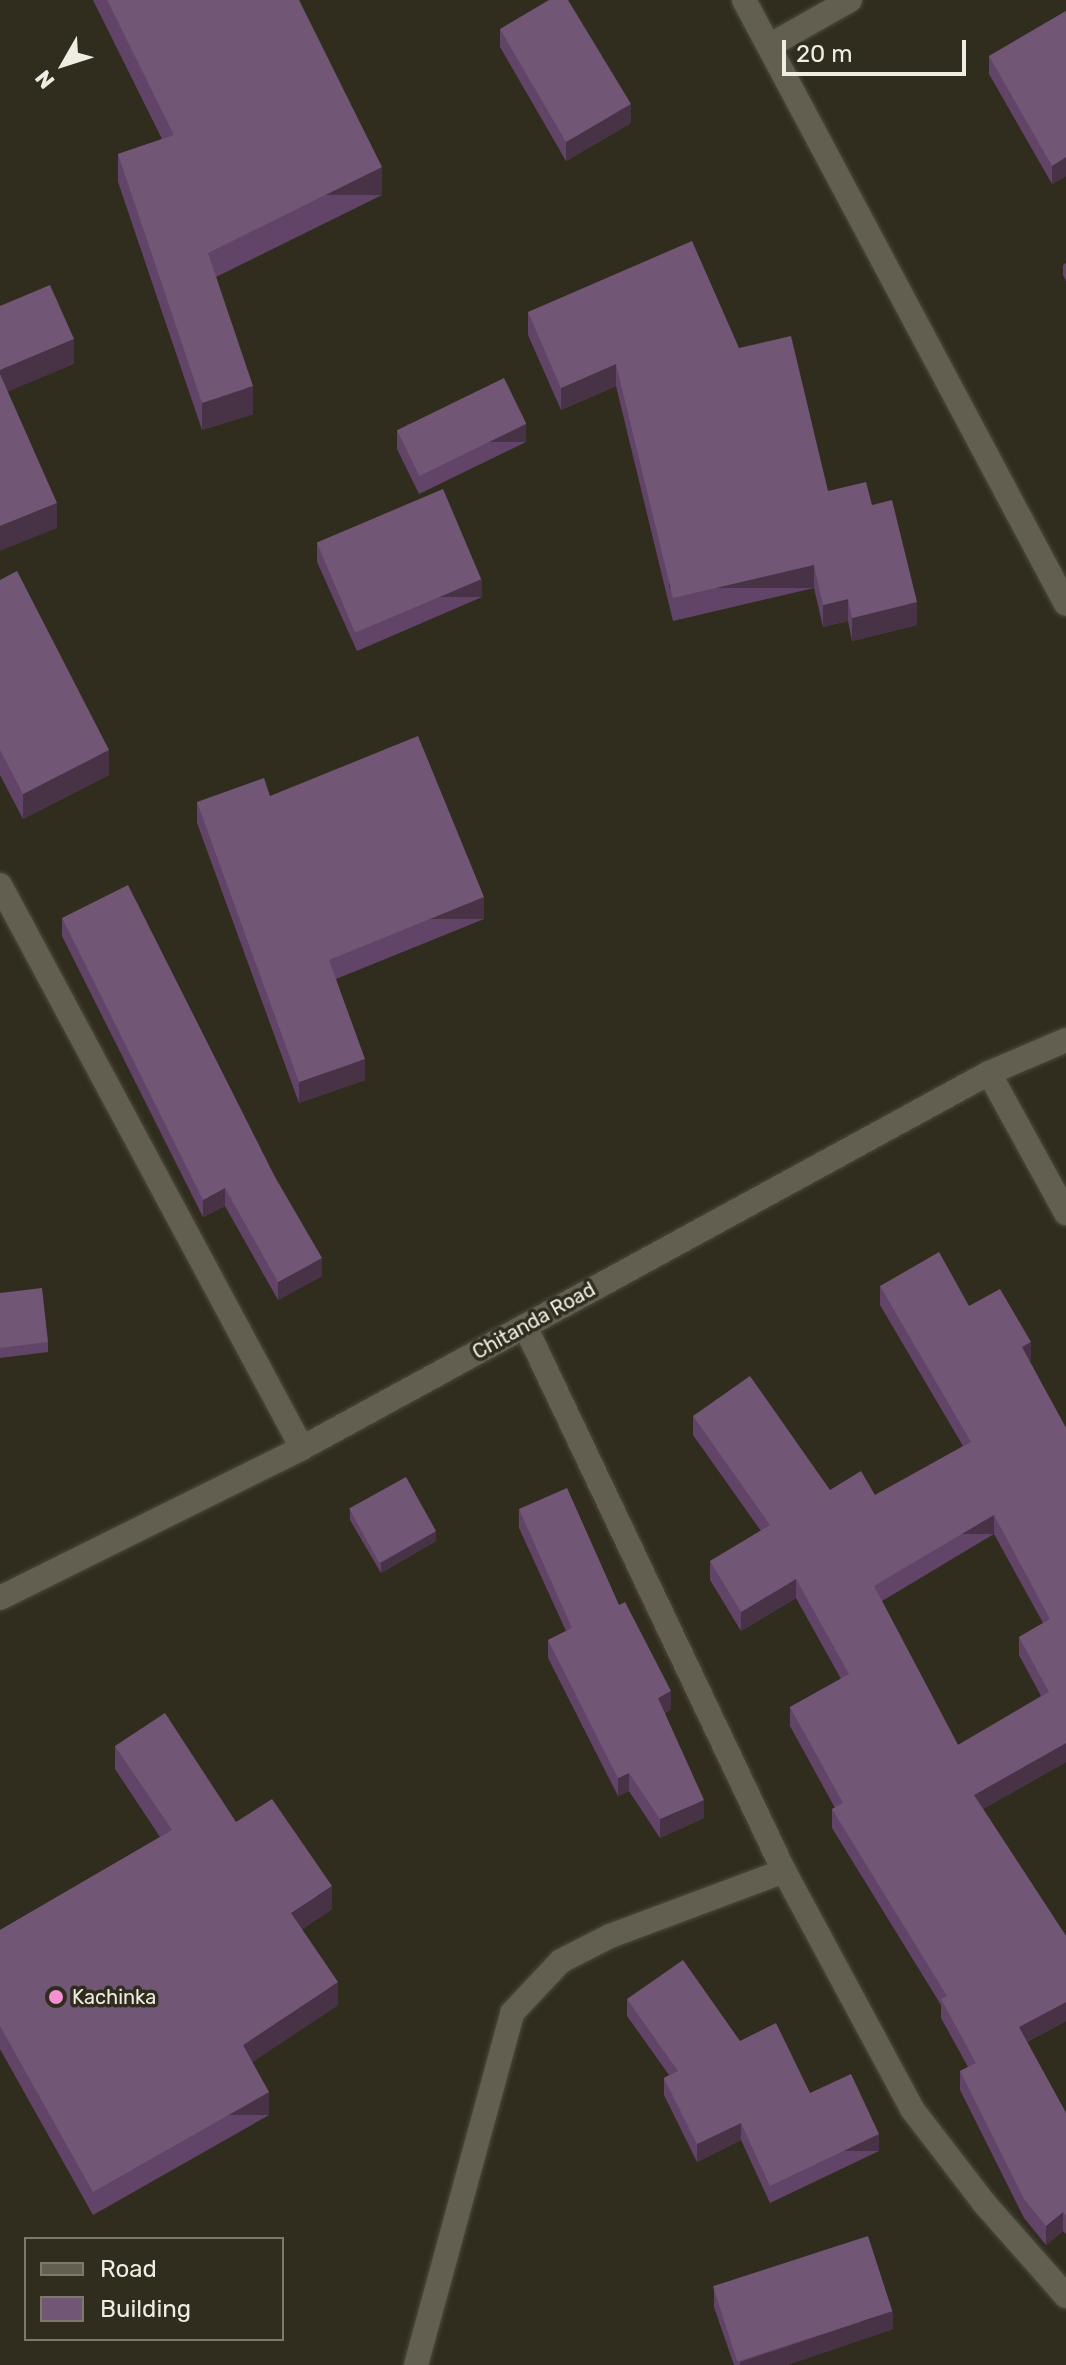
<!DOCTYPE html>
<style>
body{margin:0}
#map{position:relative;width:1066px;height:2365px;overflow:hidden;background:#302d1f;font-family:Rubik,sans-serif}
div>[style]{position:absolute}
.roads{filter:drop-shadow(0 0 2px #4b493d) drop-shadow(0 0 2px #4b493d)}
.minor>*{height:24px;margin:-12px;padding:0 12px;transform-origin:12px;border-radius:12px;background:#625f50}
.wall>*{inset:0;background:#624468}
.shaded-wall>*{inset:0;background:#473345;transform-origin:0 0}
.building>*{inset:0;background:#715675;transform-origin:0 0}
.dots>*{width:22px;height:22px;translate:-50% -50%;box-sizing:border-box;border:4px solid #302d1f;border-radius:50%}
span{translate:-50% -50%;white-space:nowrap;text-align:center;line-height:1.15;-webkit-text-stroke:7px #302d1f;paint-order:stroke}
.street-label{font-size:20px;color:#eeece3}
.poi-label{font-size:20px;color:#eeece3}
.left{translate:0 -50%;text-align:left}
.legend{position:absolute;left:24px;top:2237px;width:260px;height:104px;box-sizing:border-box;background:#302d1f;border:2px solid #7c796d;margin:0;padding:10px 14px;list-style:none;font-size:24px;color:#eeece3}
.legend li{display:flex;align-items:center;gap:16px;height:40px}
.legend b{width:40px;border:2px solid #7c796d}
.north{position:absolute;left:24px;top:24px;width:80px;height:80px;-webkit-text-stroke:6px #302d1f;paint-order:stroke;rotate:231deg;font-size:22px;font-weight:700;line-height:32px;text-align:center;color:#eeece3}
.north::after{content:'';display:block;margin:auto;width:28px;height:36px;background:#eeece3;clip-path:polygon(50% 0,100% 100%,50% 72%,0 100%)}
.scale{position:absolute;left:782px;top:40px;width:184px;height:36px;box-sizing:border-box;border:4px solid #eeece3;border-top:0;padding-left:10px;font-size:24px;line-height:28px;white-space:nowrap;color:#eeece3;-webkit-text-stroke:6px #302d1f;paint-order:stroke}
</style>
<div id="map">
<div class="roads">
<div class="minor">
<i style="left:744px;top:0;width:684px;rotate:61.94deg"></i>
<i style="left:769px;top:46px;width:93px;rotate:-29.6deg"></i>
<i style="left:0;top:885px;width:639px;rotate:61.79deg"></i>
<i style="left:989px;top:1073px;width:160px;rotate:61.2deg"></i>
<i style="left:525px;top:1326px;width:603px;rotate:64.58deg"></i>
<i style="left:784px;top:1871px;width:270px;rotate:61.7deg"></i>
<i style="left:912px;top:2109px;width:118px;rotate:52.5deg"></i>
<i style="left:984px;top:2203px;width:124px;rotate:48.6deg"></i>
<i style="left:0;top:1598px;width:337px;rotate:-26.4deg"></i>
<i style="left:302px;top:1448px;width:783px;rotate:-28.63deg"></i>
<i style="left:989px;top:1073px;width:84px;rotate:-23.2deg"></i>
<i style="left:416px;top:2365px;width:365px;rotate:-74.7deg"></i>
<i style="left:512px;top:2013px;width:71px;rotate:-46.7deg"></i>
<i style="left:561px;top:1961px;width:55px;rotate:-27deg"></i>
<i style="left:610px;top:1936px;width:186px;rotate:-20.5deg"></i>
</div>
</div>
<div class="wall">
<i style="clip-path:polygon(93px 0,299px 0,382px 195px,216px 277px,253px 414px,202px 430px,118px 182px,118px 154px,162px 139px)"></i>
<i style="clip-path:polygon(1066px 11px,1066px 176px,1052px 184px,989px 74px,989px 56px)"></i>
<i style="clip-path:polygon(500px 29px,631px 123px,566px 161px,500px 47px)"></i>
<i style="clip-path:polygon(1066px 263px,1066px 281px,1063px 275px,1063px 265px)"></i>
<i style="clip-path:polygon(528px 312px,739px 348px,828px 491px,872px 505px,917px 625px,852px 641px,848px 621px,823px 627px,814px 588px,673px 621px,616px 386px,561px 410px,528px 335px)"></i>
<i style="clip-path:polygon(397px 430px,526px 442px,419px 494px,397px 449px)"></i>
<i style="clip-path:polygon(317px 543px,482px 597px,357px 651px,317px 562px)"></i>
<i style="clip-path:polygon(0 580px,109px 775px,23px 819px,0 775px)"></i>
<i style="clip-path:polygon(270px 796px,484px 919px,336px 979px,365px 1080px,299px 1103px,197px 823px,197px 802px)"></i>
<i style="clip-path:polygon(62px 918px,322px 1276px,278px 1300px,225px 1206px,203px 1217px,62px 936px)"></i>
<i style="clip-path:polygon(evenodd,880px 1286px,969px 1306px,1031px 1360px,1029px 1361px,1066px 1428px,1066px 1762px,983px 1809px,1066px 1936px,1066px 2021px,1027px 2042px,1066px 2113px,1066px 2234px,1063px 2231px,1046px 2245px,1024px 2218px,960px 2090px,960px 2071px,968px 2067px,941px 2018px,941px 2005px,832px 1828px,832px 1809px,835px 1808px,790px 1726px,790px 1707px,841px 1679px,796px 1598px,741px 1631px,710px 1580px,710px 1561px,761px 1531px,693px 1435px,693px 1416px,830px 1490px,875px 1495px,963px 1446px,880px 1305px,880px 1286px,994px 1534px,1043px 1623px,1019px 1637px,1019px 1655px,1041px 1696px,958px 1745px,882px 1601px,994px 1534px)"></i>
<i style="clip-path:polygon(0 1293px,48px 1342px,48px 1352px,0 1358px)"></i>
<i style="clip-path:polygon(519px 1509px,619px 1605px,671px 1709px,665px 1713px,704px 1818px,660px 1838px,629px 1791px,618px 1796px,548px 1658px,548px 1640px,566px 1631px,519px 1528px)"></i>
<i style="clip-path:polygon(350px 1510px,436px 1541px,381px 1573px,350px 1520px)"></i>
<i style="clip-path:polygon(115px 1746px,236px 1822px,332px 1909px,302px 1929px,338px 2005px,252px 2062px,269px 2115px,93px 2215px,0 2049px,0 1930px,160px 1837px,115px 1769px)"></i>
<i style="clip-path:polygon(627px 1999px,740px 2041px,810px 2093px,879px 2151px,770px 2203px,741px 2140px,697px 2162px,664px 2095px,664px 2078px,669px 2075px,627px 2016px)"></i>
<i style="clip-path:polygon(714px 2288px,893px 2329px,787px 2365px,734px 2365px,714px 2307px)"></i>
</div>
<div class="shaded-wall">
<i style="clip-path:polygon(631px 104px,631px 123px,566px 161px,566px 142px)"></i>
<i style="clip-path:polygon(1066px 157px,1066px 176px,1052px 184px,1052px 166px)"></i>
<i style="left:382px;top:167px;width:28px;height:194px;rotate:90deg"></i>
<i style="clip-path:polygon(74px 339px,74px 364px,0 395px,0 370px)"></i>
<i style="clip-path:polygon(616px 364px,616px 386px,561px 410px,561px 388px)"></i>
<i style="clip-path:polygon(253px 386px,253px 414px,202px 430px,202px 403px)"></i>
<i style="left:526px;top:424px;width:18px;height:119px;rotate:90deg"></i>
<i style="clip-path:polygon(57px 503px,57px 528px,0 551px,0 526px)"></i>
<i style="left:814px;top:565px;width:23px;height:145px;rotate:90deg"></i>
<i style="left:482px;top:579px;width:18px;height:136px;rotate:90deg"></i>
<i style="clip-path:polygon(848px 599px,848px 621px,823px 627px,823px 605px)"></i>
<i style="clip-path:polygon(917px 602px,917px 625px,852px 641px,852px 618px)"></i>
<i style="clip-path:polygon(109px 750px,109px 775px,23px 819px,23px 794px)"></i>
<i style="left:484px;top:897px;width:22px;height:167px;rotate:90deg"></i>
<i style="clip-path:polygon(365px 1059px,365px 1080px,299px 1103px,299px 1082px)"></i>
<i style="clip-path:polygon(225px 1188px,225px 1206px,203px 1217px,203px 1200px)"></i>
<i style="clip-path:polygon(322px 1258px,322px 1276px,278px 1300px,278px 1282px)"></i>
<i style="clip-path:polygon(1031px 1342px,1031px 1360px,1022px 1366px,1022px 1347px)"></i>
<i style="left:994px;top:1515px;width:19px;height:139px;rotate:90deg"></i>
<i style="clip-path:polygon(436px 1531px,436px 1541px,381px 1573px,381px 1563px)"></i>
<i style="clip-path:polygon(796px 1579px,796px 1598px,741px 1631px,741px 1612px)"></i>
<i style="clip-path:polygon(671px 1691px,671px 1709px,658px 1716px,658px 1698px)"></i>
<i style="clip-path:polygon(1066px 1743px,1066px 1762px,974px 1814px,974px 1795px)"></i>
<i style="clip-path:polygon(629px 1773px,629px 1791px,618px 1796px,618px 1778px)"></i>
<i style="clip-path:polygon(704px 1800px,704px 1818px,660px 1838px,660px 1819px)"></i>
<i style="clip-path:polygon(332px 1886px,332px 1909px,291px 1936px,291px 1913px)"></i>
<i style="clip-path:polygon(338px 1982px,338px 2005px,243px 2068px,243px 2045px)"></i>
<i style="clip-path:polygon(1066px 2002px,1066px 2021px,1019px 2046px,1019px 2027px)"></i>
<i style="left:269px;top:2092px;width:23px;height:202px;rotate:90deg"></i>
<i style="clip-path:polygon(741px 2123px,741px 2140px,697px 2162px,697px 2144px)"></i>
<i style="left:879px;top:2134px;width:17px;height:121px;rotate:90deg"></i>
<i style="clip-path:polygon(1063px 2212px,1063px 2231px,1046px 2245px,1046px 2226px)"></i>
<i style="clip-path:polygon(893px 2311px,893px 2329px,787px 2365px,740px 2365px,740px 2362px)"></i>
</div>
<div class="building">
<i style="clip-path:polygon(107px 0,299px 0,382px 167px,208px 253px,253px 386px,202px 403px,118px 154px,174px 135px)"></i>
<i style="clip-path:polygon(549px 0,568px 0,631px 104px,566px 142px,500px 29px)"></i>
<i style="clip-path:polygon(1066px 11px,1066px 157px,1052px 166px,989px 56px)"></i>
<i style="clip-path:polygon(692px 241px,739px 348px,791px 336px,828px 491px,866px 482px,872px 505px,892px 500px,917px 602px,852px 618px,848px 599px,823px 605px,814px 565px,673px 598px,616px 364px,561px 388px,528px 312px)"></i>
<i style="clip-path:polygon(50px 285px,74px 339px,0 370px,0 306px)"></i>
<i style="clip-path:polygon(0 374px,57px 503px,0 526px)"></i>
<i style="left:504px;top:378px;width:51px;height:119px;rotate:64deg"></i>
<i style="left:443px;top:489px;width:98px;height:137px;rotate:67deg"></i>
<i style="clip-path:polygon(17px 571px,109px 750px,23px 794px,0 750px,0 580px)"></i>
<i style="clip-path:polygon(418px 736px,484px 897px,329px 960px,365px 1059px,299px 1082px,197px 802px,264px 778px,270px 796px)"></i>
<i style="clip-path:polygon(128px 885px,275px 1177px,322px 1258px,278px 1282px,225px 1188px,203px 1200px,62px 918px)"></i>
<i style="clip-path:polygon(evenodd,939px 1252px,969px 1306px,1000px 1289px,1031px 1342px,1022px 1347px,1066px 1428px,1066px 1743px,974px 1795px,1066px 1936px,1066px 2002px,1019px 2027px,1066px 2113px,1066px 2215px,1063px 2212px,1046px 2226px,1024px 2199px,960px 2071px,976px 2063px,941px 1999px,947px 1996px,832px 1809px,843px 1803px,790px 1707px,849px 1674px,796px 1579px,741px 1612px,710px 1561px,770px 1525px,693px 1416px,750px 1376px,830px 1490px,861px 1471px,875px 1495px,971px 1442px,880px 1286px,939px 1252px,994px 1515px,1050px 1619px,1019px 1637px,1049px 1692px,958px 1745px,874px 1586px,994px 1515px)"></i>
<i style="clip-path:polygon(42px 1288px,48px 1342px,0 1348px,0 1293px)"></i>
<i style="left:406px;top:1477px;width:62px;height:65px;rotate:61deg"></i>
<i style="clip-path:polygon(567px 1488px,619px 1605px,625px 1602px,671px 1691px,658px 1698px,704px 1800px,660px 1819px,629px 1773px,618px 1778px,548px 1640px,572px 1628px,519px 1509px)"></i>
<i style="clip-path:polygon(165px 1713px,236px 1822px,272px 1799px,332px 1886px,291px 1913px,338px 1982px,243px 2045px,269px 2092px,93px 2192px,0 2026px,0 1930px,172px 1830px,115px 1746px)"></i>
<i style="clip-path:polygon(683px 1960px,740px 2041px,776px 2023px,810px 2093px,851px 2074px,879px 2134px,770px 2186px,741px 2123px,697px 2144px,664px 2078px,678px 2071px,627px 1999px)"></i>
<i style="left:868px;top:2236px;width:79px;height:163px;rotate:72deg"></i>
</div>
<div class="dots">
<i style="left:56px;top:1997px;background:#f591d2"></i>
</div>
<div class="street-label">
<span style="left:534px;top:1321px;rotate:-29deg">Chitanda Road</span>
</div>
<div class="poi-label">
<span class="left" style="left:72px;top:1997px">Kachinka</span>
</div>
<ul class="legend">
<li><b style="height:10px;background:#625f50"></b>Road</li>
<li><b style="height:22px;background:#715675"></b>Building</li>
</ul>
<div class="north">N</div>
<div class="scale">20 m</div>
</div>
